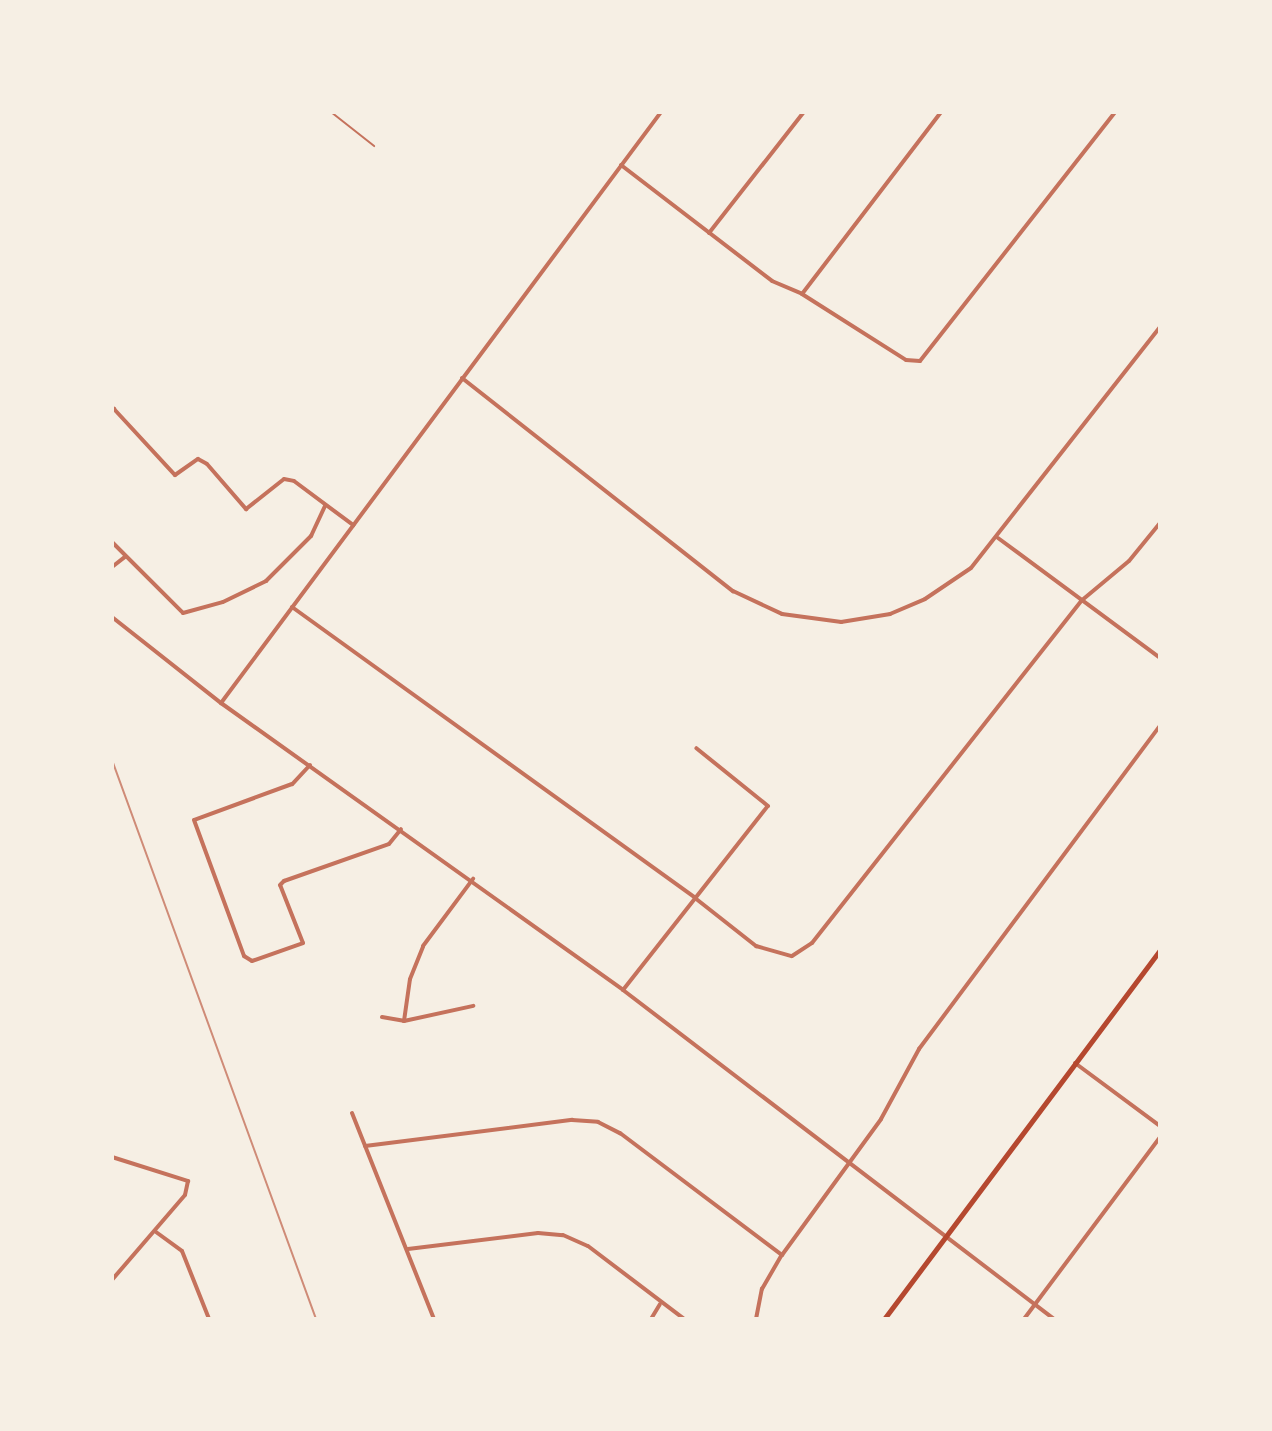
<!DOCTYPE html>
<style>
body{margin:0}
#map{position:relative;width:1272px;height:1431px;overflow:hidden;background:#f6efe4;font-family:"PT Sans",sans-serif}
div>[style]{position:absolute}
.service>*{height:2px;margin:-1px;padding:0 1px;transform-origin:1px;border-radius:1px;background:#c5725c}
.minor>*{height:4px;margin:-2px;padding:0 2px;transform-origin:2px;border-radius:2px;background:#c5725c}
.tertiary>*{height:4px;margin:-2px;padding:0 2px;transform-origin:2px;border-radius:2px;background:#c5725c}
.secondary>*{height:5px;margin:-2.5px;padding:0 2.5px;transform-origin:2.5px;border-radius:2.5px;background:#b5482f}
.rail>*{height:2px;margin:-1px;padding:0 1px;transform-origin:1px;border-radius:1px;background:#cf8b77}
span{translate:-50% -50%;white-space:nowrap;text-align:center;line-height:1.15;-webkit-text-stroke:6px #f6efe4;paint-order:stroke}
.frame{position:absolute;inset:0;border:114px solid #f6efe4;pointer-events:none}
</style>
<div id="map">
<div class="service">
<i style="left:331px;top:112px;width:55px;rotate:38.3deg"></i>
</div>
<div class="minor">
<i style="left:621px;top:165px;width:190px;rotate:37.5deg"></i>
<i style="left:772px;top:281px;width:33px;rotate:23deg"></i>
<i style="left:802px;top:294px;width:123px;rotate:32.4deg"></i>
<i style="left:906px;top:360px;width:14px;rotate:4deg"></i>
<i style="left:920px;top:361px;width:316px;rotate:-51.9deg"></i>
<i style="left:709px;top:233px;width:154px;rotate:-51.9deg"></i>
<i style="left:802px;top:294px;width:229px;rotate:-52.6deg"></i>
<i style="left:462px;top:378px;width:345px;rotate:38.2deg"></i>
<i style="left:733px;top:591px;width:54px;rotate:25.1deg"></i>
<i style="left:782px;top:614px;width:60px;rotate:7.7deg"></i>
<i style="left:841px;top:622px;width:50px;rotate:-9.3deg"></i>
<i style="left:890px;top:614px;width:38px;rotate:-23deg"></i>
<i style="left:925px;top:599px;width:55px;rotate:-34deg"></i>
<i style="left:971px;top:568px;width:306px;rotate:-51.9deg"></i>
<i style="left:112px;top:412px;width:4px;rotate:-56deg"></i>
<i style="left:114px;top:409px;width:90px;rotate:47.3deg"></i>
<i style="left:175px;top:475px;width:28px;rotate:-35deg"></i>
<i style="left:198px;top:459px;width:10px;rotate:29deg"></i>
<i style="left:207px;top:464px;width:60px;rotate:49.1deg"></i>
<i style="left:246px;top:509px;width:48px;rotate:-38.3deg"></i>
<i style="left:284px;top:479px;width:10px;rotate:11deg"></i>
<i style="left:294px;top:481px;width:74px;rotate:36.7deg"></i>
<i style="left:998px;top:538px;width:202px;rotate:36.5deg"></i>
<i style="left:112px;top:542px;width:100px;rotate:45deg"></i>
<i style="left:183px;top:613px;width:41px;rotate:-15.4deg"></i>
<i style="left:223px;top:602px;width:48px;rotate:-26deg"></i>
<i style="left:266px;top:581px;width:64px;rotate:-45deg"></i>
<i style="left:311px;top:536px;width:33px;rotate:-65deg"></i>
<i style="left:112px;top:567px;width:16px;rotate:-38deg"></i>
<i style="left:292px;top:607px;width:497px;rotate:35.8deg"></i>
<i style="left:695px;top:898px;width:78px;rotate:38.2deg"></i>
<i style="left:756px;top:946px;width:37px;rotate:16deg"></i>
<i style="left:792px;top:956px;width:24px;rotate:-33deg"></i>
<i style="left:812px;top:943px;width:435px;rotate:-51.8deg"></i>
<i style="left:1081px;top:601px;width:62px;rotate:-39.8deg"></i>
<i style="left:1129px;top:561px;width:49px;rotate:-50.8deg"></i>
<i style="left:310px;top:765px;width:26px;rotate:133deg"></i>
<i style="left:292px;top:784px;width:104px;rotate:159.8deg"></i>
<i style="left:194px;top:820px;width:145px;rotate:69.8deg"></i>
<i style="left:244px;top:956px;width:9px;rotate:32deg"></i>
<i style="left:252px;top:961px;width:54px;rotate:-19.4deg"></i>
<i style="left:303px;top:943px;width:62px;rotate:-111.6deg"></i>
<i style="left:280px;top:885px;width:6px;rotate:-45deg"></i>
<i style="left:284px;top:881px;width:111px;rotate:-19.4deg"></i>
<i style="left:389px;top:844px;width:19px;rotate:-51deg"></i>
<i style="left:623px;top:990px;width:234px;rotate:-51.8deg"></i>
<i style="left:768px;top:806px;width:92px;rotate:-141.1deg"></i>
<i style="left:382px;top:1017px;width:22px;rotate:10deg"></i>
<i style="left:404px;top:1021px;width:71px;rotate:-12.3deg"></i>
<i style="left:404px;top:1021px;width:42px;rotate:-81.9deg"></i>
<i style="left:410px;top:979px;width:35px;rotate:-68deg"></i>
<i style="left:423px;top:946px;width:84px;rotate:-53.3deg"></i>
<i style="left:1075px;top:1063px;width:106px;rotate:36.5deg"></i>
<i style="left:352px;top:1113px;width:222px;rotate:68.3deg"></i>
<i style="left:365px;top:1146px;width:209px;rotate:-7.2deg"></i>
<i style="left:572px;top:1120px;width:26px;rotate:4deg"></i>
<i style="left:598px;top:1122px;width:25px;rotate:27deg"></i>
<i style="left:620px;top:1133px;width:203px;rotate:37deg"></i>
<i style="left:112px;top:1157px;width:80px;rotate:17.5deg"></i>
<i style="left:188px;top:1181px;width:14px;rotate:102deg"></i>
<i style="left:185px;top:1195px;width:112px;rotate:130.7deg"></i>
<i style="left:156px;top:1232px;width:32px;rotate:36deg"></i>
<i style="left:182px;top:1251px;width:73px;rotate:68.3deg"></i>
<i style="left:408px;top:1249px;width:131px;rotate:-7deg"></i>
<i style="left:538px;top:1233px;width:25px;rotate:5deg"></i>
<i style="left:563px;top:1235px;width:27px;rotate:24deg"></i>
<i style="left:588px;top:1246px;width:121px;rotate:37.2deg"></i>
<i style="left:651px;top:1319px;width:17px;rotate:-59deg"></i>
<i style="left:756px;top:1319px;width:31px;rotate:-79deg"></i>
<i style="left:762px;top:1289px;width:39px;rotate:-60deg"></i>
<i style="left:782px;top:1255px;width:168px;rotate:-53.9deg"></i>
<i style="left:881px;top:1119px;width:80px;rotate:-61.5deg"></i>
<i style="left:919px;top:1049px;width:403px;rotate:-53.3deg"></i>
<i style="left:1024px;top:1319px;width:227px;rotate:-53.2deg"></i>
</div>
<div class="tertiary">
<i style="left:112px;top:617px;width:139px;rotate:38.3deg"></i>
<i style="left:221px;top:703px;width:494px;rotate:35.5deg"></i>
<i style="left:623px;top:990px;width:542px;rotate:37.36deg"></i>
<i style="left:221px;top:703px;width:737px;rotate:-53.33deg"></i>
</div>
<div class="secondary">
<i style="left:884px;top:1319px;width:461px;rotate:-53.2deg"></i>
</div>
<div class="rail">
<i style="left:112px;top:760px;width:595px;rotate:69.95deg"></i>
</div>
<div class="frame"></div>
</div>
